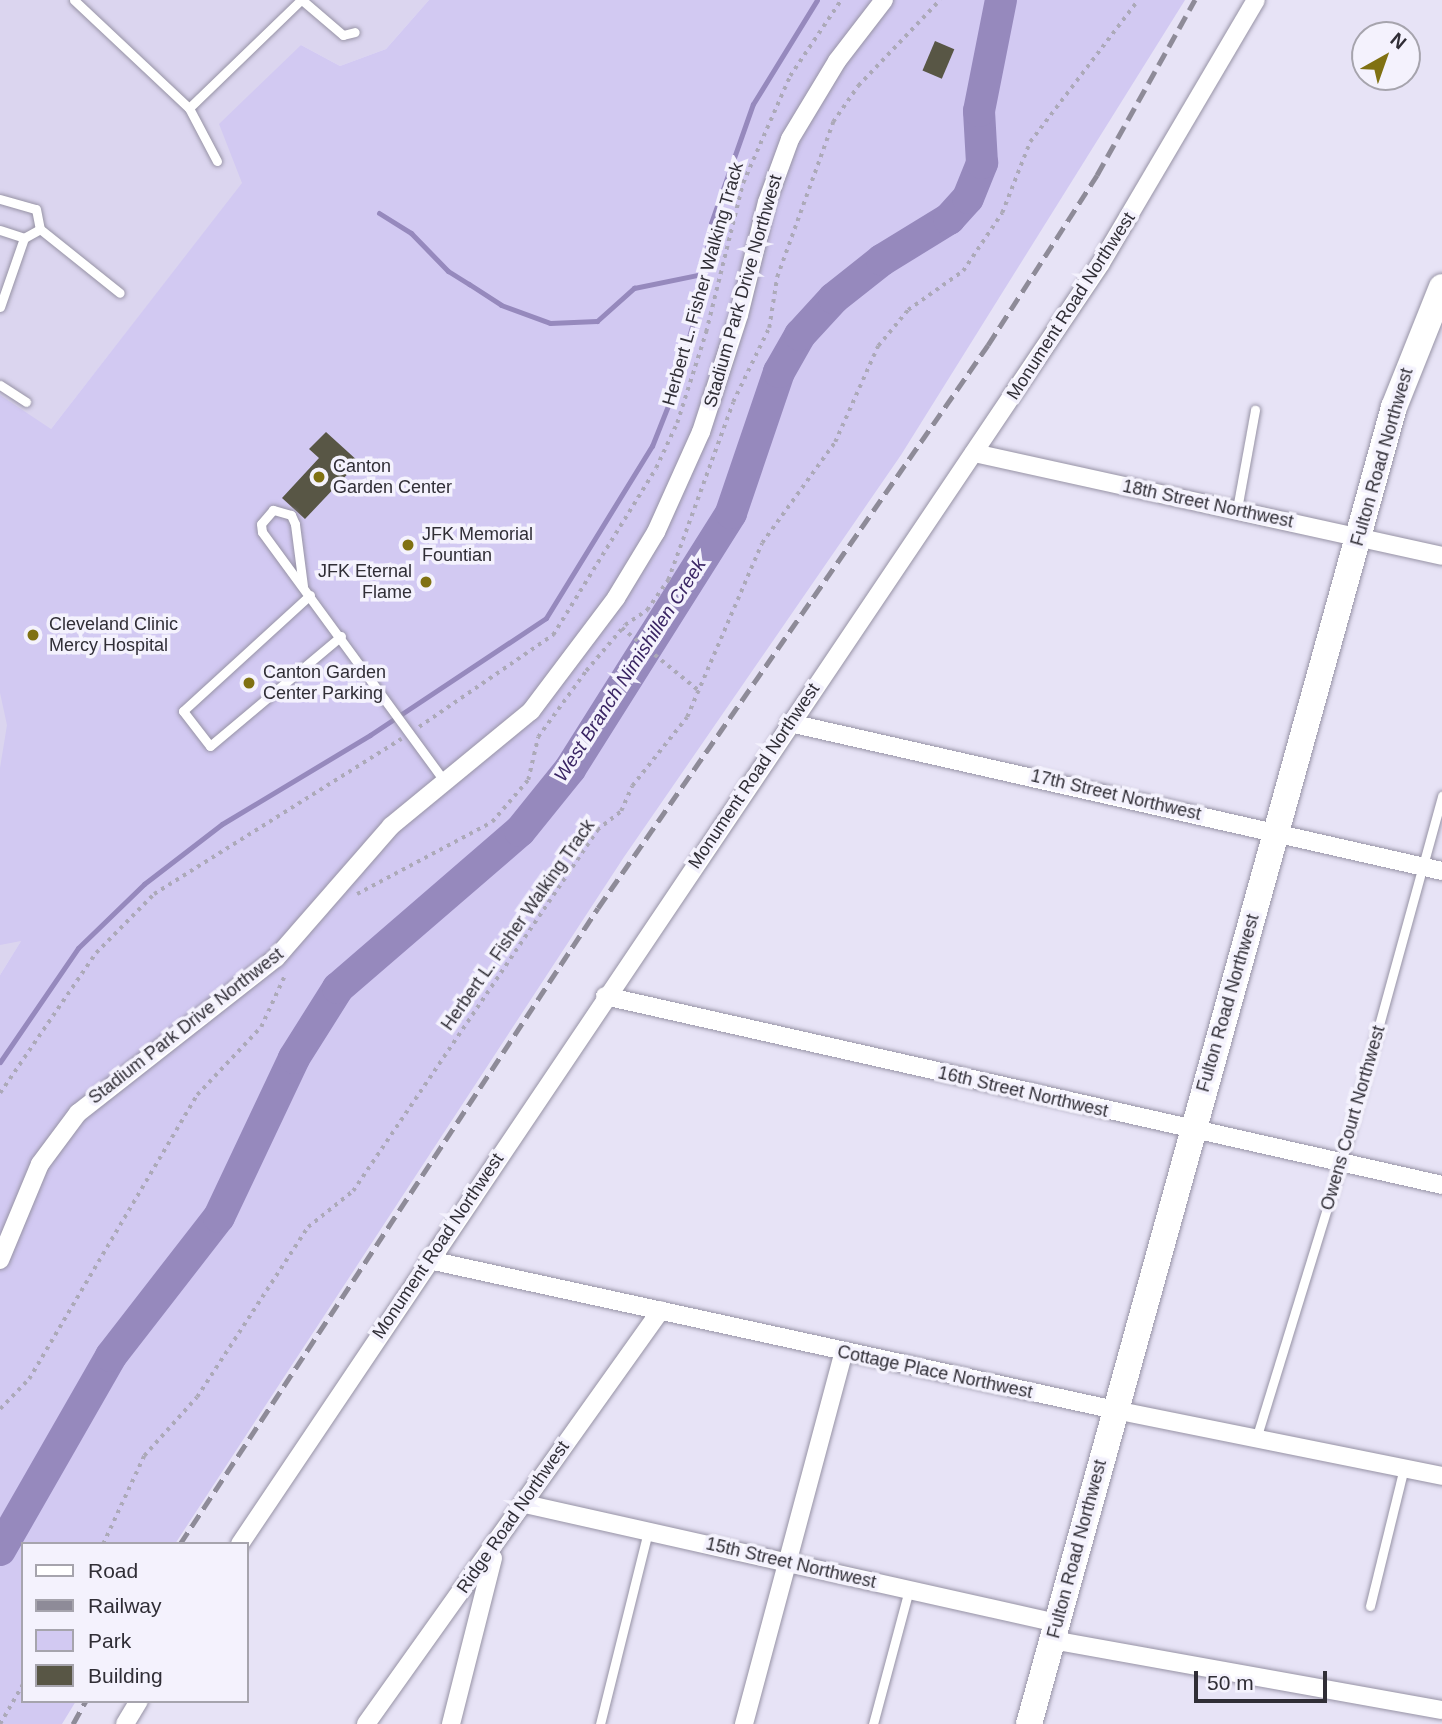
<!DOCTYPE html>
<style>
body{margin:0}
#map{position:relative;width:1442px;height:1724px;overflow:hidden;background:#e7e3f6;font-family:Helvetica,sans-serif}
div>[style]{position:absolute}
.built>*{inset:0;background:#dbd5ef}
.green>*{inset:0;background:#d2c9f2}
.stream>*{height:5px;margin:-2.5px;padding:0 2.5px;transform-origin:2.5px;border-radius:2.5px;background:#9689bd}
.river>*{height:32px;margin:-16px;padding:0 16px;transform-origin:16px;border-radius:16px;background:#9689bd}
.building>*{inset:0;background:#585645;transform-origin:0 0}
.path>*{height:3.5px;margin-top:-1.75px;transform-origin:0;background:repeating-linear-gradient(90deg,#aca9b8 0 3.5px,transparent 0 8.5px)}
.roads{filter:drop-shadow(0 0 2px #9793a5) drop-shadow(0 0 2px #9793a5)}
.service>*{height:9px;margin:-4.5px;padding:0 4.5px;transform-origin:4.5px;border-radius:4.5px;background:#fff}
.minor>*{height:18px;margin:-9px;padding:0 9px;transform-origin:9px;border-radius:9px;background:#fff}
.secondary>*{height:26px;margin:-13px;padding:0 13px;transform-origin:13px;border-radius:13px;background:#fff}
.rail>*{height:5px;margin-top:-2.5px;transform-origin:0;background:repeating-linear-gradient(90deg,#8e8b98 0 14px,transparent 0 21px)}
.dots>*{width:19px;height:19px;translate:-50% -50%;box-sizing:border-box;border:4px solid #f4f2fd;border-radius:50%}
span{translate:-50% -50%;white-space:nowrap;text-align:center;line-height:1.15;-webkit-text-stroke:7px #f4f2fd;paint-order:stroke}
.street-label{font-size:18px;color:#302e36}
.poi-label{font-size:18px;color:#302e36}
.left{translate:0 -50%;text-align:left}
.right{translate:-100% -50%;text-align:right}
.water-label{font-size:19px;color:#3a2564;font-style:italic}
.legend{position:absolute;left:21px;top:1542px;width:228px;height:161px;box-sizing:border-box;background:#f4f2fd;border:2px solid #a6a4ad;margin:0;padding:9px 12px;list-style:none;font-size:21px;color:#302e36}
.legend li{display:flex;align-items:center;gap:14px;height:35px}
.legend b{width:35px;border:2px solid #a6a4ad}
.north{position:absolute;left:1351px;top:21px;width:70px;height:70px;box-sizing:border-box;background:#f4f2fd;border:2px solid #a6a4ad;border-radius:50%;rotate:40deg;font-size:19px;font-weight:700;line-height:28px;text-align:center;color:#302e36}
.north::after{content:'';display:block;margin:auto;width:24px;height:32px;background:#807112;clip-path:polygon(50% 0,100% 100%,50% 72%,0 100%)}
.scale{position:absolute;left:1194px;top:1671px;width:133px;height:32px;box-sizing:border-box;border:4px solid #302e36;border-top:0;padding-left:9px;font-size:21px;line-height:24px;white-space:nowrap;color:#302e36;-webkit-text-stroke:5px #f4f2fd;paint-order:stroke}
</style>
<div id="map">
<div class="built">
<i style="clip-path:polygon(0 0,429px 0,386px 49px,340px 66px,301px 45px,243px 183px,51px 429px,83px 841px,0 975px)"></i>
</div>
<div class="green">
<i style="clip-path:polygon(429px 0,1185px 0,901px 455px,624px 857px,175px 1544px,23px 1544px,23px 1701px,76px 1701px,62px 1724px,0 1724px,0 975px,21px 941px,0 945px,0 768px,7px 725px,0 693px,0 395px,51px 429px,242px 183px,219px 124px,301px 45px,340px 66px,386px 49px)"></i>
</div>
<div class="stream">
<i style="left:379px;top:213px;width:38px;rotate:32deg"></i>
<i style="left:411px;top:233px;width:53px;rotate:45.8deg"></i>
<i style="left:448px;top:271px;width:25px;rotate:32deg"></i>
<i style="left:469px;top:284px;width:38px;rotate:33deg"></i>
<i style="left:501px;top:305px;width:52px;rotate:20.2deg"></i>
<i style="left:550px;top:323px;width:47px;rotate:-2.4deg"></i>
<i style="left:597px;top:321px;width:50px;rotate:-41.7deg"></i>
<i style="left:634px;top:288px;width:69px;rotate:-11.6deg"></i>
<i style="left:0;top:1062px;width:138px;rotate:-55.6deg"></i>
<i style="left:78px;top:948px;width:92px;rotate:-44.1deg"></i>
<i style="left:144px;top:884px;width:98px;rotate:-37.6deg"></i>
<i style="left:222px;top:824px;width:173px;rotate:-31deg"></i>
<i style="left:370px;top:735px;width:211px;rotate:-33.6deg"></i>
<i style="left:546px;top:618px;width:202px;rotate:-58.4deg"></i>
<i style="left:652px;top:446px;width:62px;rotate:-68.4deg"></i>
<i style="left:675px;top:388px;width:83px;rotate:-74.6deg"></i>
<i style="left:697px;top:308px;width:86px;rotate:-80.6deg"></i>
<i style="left:711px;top:223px;width:126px;rotate:-70.6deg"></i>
<i style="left:753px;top:104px;width:122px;rotate:-58.4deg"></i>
</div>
<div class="river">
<i style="left:0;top:1550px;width:224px;rotate:-60.2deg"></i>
<i style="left:111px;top:1356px;width:176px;rotate:-52.2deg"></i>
<i style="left:219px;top:1217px;width:176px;rotate:-64.7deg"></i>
<i style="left:294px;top:1058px;width:83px;rotate:-57.8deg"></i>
<i style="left:338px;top:988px;width:240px;rotate:-40.8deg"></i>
<i style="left:520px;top:831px;width:80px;rotate:-51.1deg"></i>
<i style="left:570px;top:769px;width:302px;rotate:-57.8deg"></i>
<i style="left:731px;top:513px;width:149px;rotate:-71.2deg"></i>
<i style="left:779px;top:372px;width:43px;rotate:-60.4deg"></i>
<i style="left:800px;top:335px;width:50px;rotate:-47.4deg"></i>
<i style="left:834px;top:298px;width:61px;rotate:-38.4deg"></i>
<i style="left:882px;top:260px;width:79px;rotate:-31.5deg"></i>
<i style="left:949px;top:219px;width:28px;rotate:-48deg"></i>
<i style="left:968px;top:198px;width:38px;rotate:-68deg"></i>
<i style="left:982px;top:163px;width:52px;rotate:-93.3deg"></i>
<i style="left:979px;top:111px;width:113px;rotate:-78.8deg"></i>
</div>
<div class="building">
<i style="left:935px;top:41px;width:21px;height:32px;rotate:23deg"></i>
<i style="clip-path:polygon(326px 432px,359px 462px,305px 519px,282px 498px,319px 458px,309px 449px)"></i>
</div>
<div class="path">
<i style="left:622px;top:628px;width:98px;rotate:39.2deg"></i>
<i style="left:419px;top:727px;width:163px;rotate:-34.5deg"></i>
<i style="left:553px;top:635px;width:196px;rotate:-58.3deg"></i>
<i style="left:656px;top:468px;width:50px;rotate:-65deg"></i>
<i style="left:677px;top:423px;width:96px;rotate:-72.3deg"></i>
<i style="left:706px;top:332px;width:154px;rotate:-76.1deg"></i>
<i style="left:743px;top:183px;width:117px;rotate:-66.3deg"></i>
<i style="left:790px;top:76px;width:92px;rotate:-56.1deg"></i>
<i style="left:357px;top:894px;width:153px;rotate:-28.1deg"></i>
<i style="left:492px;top:822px;width:55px;rotate:-49.4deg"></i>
<i style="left:528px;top:780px;width:44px;rotate:-76.9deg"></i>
<i style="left:538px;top:737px;width:82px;rotate:-54deg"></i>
<i style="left:586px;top:671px;width:60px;rotate:-49.7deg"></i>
<i style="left:625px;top:625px;width:27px;rotate:-34deg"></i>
<i style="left:647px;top:610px;width:37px;rotate:-55deg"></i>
<i style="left:668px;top:580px;width:189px;rotate:-69.9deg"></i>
<i style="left:733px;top:402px;width:82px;rotate:-64.1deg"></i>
<i style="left:769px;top:328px;width:52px;rotate:-81.1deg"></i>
<i style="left:777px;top:277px;width:165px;rotate:-70.1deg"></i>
<i style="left:833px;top:122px;width:44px;rotate:-55.2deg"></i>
<i style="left:858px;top:86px;width:119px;rotate:-46.4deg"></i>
<i style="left:0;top:1093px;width:170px;rotate:-55.6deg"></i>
<i style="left:96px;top:953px;width:83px;rotate:-45.5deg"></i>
<i style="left:154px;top:894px;width:292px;rotate:-32.1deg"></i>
<i style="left:0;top:1409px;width:42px;rotate:-46deg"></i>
<i style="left:29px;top:1379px;width:330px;rotate:-59.4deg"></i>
<i style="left:197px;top:1095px;width:93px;rotate:-46.7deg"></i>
<i style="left:261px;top:1027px;width:57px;rotate:-65.2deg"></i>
<i style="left:103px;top:1544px;width:97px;rotate:-65deg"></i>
<i style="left:144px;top:1456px;width:79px;rotate:-48.1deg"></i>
<i style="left:197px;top:1397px;width:203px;rotate:-56.9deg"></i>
<i style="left:308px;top:1227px;width:58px;rotate:-38.7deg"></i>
<i style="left:353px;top:1191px;width:436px;rotate:-55.9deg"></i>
<i style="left:597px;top:830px;width:31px;rotate:-38deg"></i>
<i style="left:621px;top:811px;width:27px;rotate:-66deg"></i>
<i style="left:632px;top:786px;width:88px;rotate:-51.4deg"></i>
<i style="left:687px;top:717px;width:189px;rotate:-66.7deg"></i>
<i style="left:762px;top:543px;width:125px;rotate:-54.1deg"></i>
<i style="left:835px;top:442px;width:105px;rotate:-65.9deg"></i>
<i style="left:878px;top:346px;width:47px;rotate:-50.2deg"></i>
<i style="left:908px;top:310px;width:67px;rotate:-35.3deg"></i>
<i style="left:963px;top:271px;width:70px;rotate:-56.1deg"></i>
<i style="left:1002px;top:213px;width:76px;rotate:-68.5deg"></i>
<i style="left:1030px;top:142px;width:178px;rotate:-52.7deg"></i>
<i style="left:0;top:1724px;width:46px;rotate:-60.1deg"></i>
</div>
<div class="roads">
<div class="service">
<i style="left:74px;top:0;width:158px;rotate:43.2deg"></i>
<i style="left:189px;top:108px;width:60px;rotate:62.2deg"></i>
<i style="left:302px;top:0;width:54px;rotate:40.5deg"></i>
<i style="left:343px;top:35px;width:12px;rotate:-14deg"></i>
<i style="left:189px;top:108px;width:156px;rotate:-44deg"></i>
<i style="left:0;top:199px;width:37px;rotate:16deg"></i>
<i style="left:36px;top:209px;width:20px;rotate:79deg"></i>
<i style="left:40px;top:229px;width:102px;rotate:38.7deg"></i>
<i style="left:0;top:230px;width:25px;rotate:18deg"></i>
<i style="left:24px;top:238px;width:18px;rotate:-29deg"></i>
<i style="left:0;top:307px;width:73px;rotate:-70.8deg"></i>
<i style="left:0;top:385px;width:31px;rotate:33deg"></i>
<i style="left:1237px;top:509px;width:101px;rotate:-79.7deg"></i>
<i style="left:303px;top:586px;width:63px;rotate:-97.4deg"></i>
<i style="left:295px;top:524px;width:10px;rotate:-114deg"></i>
<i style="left:291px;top:515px;width:19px;rotate:-164deg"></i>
<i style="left:273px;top:510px;width:18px;rotate:131deg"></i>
<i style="left:261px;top:524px;width:8px;rotate:83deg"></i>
<i style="left:262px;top:532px;width:310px;rotate:53.8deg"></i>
<i style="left:310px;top:595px;width:172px;rotate:137.6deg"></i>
<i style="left:183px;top:711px;width:44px;rotate:52.4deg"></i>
<i style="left:210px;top:746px;width:171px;rotate:-40deg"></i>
<i style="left:1256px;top:1439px;width:289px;rotate:-72.9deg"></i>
<i style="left:1341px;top:1163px;width:381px;rotate:-74.6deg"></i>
<i style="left:1370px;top:1606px;width:142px;rotate:-76.2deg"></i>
<i style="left:600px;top:1724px;width:198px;rotate:-76deg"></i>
<i style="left:873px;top:1724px;width:139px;rotate:-75deg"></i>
</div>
<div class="minor">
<i style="left:974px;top:453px;width:479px;rotate:12.4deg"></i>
<i style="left:790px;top:723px;width:669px;rotate:12.79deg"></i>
<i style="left:605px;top:996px;width:858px;rotate:12.72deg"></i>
<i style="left:0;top:1260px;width:104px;rotate:-67.4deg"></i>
<i style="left:40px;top:1164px;width:64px;rotate:-53.3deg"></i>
<i style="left:78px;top:1113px;width:251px;rotate:-38.1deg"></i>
<i style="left:276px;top:958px;width:175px;rotate:-48.9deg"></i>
<i style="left:391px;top:826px;width:181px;rotate:-39.4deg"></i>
<i style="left:531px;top:711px;width:141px;rotate:-53deg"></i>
<i style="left:616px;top:598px;width:77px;rotate:-58.8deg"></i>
<i style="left:656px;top:532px;width:110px;rotate:-65.8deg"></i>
<i style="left:701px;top:432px;width:123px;rotate:-72deg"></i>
<i style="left:739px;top:315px;width:116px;rotate:-76.1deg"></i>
<i style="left:767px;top:202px;width:67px;rotate:-69.9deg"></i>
<i style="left:790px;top:139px;width:91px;rotate:-58.9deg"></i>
<i style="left:837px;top:61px;width:77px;rotate:-52.4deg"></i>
<i style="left:429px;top:1260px;width:702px;rotate:12.33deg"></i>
<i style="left:1115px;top:1410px;width:334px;rotate:11.4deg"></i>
<i style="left:525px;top:1504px;width:545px;rotate:12.61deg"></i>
<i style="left:240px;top:1544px;width:1543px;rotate:-56.09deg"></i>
<i style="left:1101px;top:263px;width:305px;rotate:-59.5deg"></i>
<i style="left:1052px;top:1640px;width:396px;rotate:10.2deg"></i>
<i style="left:125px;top:1724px;width:27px;rotate:-59deg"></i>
<i style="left:366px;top:1724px;width:508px;rotate:-54.53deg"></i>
<i style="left:451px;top:1724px;width:171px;rotate:-75.8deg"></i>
<i style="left:744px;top:1724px;width:385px;rotate:-75deg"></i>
</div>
<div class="secondary">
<i style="left:1029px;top:1724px;width:1367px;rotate:-74.51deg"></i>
<i style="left:1394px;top:407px;width:129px;rotate:-68.2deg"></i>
</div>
</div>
<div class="rail">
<i style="left:180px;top:1544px;width:761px;rotate:-56.69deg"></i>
<i style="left:598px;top:908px;width:685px;rotate:-55.29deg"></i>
<i style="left:988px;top:345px;width:202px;rotate:-57.3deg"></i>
<i style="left:1097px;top:175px;width:201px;rotate:-60.8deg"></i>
<i style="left:73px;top:1724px;width:26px;rotate:-61deg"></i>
</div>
<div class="dots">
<i style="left:319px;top:477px;background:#807112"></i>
<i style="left:408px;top:545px;background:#807112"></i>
<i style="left:426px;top:582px;background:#807112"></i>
<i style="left:33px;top:635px;background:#807112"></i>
<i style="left:249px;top:683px;background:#807112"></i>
</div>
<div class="street-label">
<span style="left:703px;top:284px;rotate:-74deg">Herbert L. Fisher Walking Track</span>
<span style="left:743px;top:291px;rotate:-74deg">Stadium Park Drive Northwest</span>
<span style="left:1071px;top:306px;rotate:-57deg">Monument Road Northwest</span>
<span style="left:1382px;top:457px;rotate:-74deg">Fulton Road Northwest</span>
<span style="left:1208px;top:504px;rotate:12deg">18th Street Northwest</span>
<span style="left:754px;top:776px;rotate:-56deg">Monument Road Northwest</span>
<span style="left:1116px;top:795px;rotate:13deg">17th Street Northwest</span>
<span style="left:518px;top:925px;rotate:-55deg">Herbert L. Fisher Walking Track</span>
<span style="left:1228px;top:1003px;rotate:-74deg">Fulton Road Northwest</span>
<span style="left:186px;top:1026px;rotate:-38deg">Stadium Park Drive Northwest</span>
<span style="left:1023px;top:1092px;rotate:13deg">16th Street Northwest</span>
<span style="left:1353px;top:1118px;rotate:-74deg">Owens Court Northwest</span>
<span style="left:438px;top:1246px;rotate:-56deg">Monument Road Northwest</span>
<span style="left:935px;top:1372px;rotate:12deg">Cottage Place Northwest</span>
<span style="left:513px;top:1517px;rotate:-55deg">Ridge Road Northwest</span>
<span style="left:1077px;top:1549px;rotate:-75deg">Fulton Road Northwest</span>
<span style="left:791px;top:1563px;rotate:13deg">15th Street Northwest</span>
</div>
<div class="poi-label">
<span class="left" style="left:333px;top:477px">Canton<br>Garden Center</span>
<span class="left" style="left:422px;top:545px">JFK Memorial<br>Fountian</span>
<span class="right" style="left:412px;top:582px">JFK Eternal<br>Flame</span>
<span class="left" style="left:49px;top:635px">Cleveland Clinic<br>Mercy Hospital</span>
<span class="left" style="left:263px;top:683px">Canton Garden<br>Center Parking</span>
</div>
<div class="water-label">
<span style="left:630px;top:670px;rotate:-57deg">West Branch Nimishillen Creek</span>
</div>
<ul class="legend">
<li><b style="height:9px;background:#fff"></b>Road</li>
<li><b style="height:9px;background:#8e8b98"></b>Railway</li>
<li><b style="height:19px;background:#d2c9f2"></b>Park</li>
<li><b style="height:19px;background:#585645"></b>Building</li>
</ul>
<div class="north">N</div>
<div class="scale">50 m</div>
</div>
